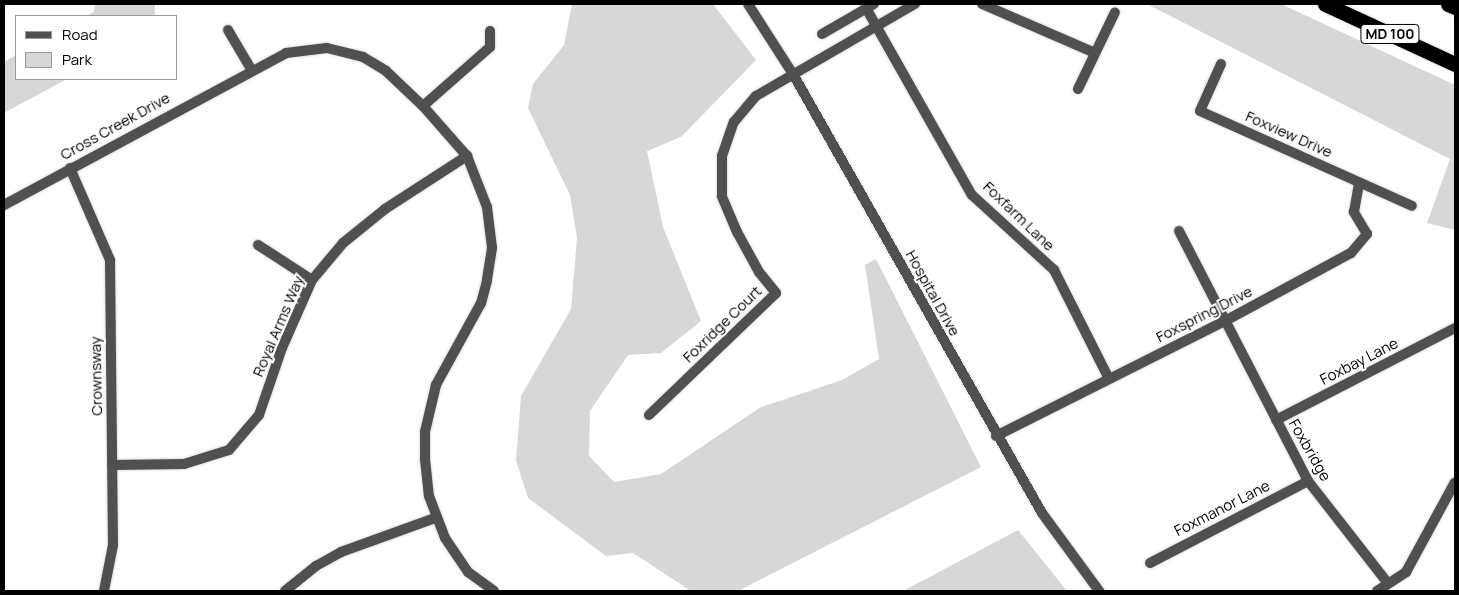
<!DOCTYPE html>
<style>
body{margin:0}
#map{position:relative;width:1459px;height:595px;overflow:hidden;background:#fff;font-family:Manrope,sans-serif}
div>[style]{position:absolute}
.green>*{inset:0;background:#d7d7d7}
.roads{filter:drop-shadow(0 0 1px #dbdbdb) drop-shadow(0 0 1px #dbdbdb)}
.minor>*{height:10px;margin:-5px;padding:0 5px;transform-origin:5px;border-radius:5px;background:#505050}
.tertiary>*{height:10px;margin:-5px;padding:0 5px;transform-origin:5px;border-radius:5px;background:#505050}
.motorway>*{height:15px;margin:-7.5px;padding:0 7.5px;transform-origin:7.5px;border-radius:7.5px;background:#000}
span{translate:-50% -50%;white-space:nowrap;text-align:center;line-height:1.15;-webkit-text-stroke:4px #fff;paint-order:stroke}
.shield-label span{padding:1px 4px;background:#fff;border:1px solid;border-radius:4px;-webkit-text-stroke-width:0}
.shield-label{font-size:14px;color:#000;font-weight:700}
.street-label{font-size:15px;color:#000}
.frame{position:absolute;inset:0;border:5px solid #000;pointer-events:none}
.legend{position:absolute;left:15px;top:15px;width:162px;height:65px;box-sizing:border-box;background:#fff;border:1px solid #999;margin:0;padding:6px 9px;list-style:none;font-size:15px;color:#000}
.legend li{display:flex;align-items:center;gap:10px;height:25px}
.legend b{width:25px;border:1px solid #999}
</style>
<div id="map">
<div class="green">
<i style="clip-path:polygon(95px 4px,155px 4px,155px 16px,86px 16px,94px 12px)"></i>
<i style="clip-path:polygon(572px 4px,713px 4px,756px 60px,681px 137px,647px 151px,663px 227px,701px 321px,661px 353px,628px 355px,590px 411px,589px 456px,614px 482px,661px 474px,761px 407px,842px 380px,879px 359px,865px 265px,876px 259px,981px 467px,738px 591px,691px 591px,633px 553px,606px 556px,528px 498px,516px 460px,521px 396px,571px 309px,577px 238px,570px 195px,528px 108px,533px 84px,564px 45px)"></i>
<i style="clip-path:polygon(1147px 4px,1281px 4px,1455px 85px,1455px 230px,1427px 223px,1450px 159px)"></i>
<i style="clip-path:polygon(16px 55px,16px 79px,67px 79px,4px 113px,4px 62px)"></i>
<i style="clip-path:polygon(1018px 530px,1067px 591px,903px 591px)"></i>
</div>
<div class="roads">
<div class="minor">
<i style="left:982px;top:4px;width:123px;rotate:23.4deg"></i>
<i style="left:866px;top:8px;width:215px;rotate:60.5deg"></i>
<i style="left:972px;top:195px;width:111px;rotate:42.4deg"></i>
<i style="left:1054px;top:270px;width:120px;rotate:63.2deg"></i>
<i style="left:228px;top:30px;width:45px;rotate:59.5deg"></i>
<i style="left:822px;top:34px;width:60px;rotate:-30deg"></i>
<i style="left:1221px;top:64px;width:51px;rotate:114.1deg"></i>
<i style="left:1200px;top:111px;width:232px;rotate:24.1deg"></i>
<i style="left:1078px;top:89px;width:85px;rotate:-64.3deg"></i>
<i style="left:423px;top:106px;width:89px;rotate:-41.4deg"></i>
<i style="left:490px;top:47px;width:16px;rotate:-90deg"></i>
<i style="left:70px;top:168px;width:100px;rotate:66.5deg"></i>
<i style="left:110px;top:260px;width:285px;rotate:89.4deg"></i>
<i style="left:113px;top:545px;width:47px;rotate:101.1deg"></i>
<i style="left:4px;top:205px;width:320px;rotate:-28.3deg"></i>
<i style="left:286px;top:53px;width:41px;rotate:-7deg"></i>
<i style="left:327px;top:48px;width:37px;rotate:14deg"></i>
<i style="left:363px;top:57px;width:27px;rotate:31deg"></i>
<i style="left:386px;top:71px;width:51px;rotate:43.4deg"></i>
<i style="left:423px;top:106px;width:67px;rotate:48.7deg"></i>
<i style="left:467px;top:156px;width:55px;rotate:68.6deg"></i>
<i style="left:487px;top:207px;width:41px;rotate:83deg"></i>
<i style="left:492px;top:248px;width:33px;rotate:99deg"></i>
<i style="left:487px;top:281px;width:23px;rotate:105deg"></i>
<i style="left:481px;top:303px;width:94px;rotate:118.8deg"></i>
<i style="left:436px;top:385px;width:48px;rotate:103.2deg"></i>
<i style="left:425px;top:432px;width:27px;rotate:90deg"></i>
<i style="left:425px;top:459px;width:37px;rotate:84deg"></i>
<i style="left:429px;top:496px;width:45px;rotate:69.1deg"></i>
<i style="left:445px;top:538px;width:41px;rotate:55.9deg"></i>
<i style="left:468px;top:572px;width:32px;rotate:36deg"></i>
<i style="left:1179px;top:231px;width:281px;rotate:62.7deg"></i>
<i style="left:1308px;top:481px;width:128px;rotate:52deg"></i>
<i style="left:258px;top:245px;width:64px;rotate:32.9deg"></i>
<i style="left:649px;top:415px;width:176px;rotate:-43.8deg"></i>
<i style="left:776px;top:293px;width:27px;rotate:-129deg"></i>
<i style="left:759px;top:272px;width:46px;rotate:-118.8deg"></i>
<i style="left:737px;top:232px;width:39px;rotate:-113deg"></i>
<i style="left:722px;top:196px;width:40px;rotate:-90deg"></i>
<i style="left:722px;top:156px;width:36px;rotate:-71deg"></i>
<i style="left:734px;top:122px;width:34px;rotate:-50deg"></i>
<i style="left:756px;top:96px;width:184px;rotate:-30.1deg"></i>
<i style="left:1276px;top:420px;width:201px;rotate:-27.2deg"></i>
<i style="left:996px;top:436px;width:256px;rotate:-26.7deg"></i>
<i style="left:1225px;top:321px;width:143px;rotate:-28.4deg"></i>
<i style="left:1351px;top:253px;width:25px;rotate:-50deg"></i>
<i style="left:1367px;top:234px;width:26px;rotate:-121deg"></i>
<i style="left:1354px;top:212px;width:29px;rotate:-80deg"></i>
<i style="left:112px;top:465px;width:72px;rotate:-0.8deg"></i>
<i style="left:184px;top:464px;width:47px;rotate:-17.3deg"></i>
<i style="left:229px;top:450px;width:46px;rotate:-49.4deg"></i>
<i style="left:259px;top:415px;width:71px;rotate:-71.1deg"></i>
<i style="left:282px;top:348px;width:74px;rotate:-66.2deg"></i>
<i style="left:312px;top:280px;width:48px;rotate:-50deg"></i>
<i style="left:343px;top:243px;width:54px;rotate:-39deg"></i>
<i style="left:385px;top:209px;width:98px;rotate:-32.9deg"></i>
<i style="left:1150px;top:563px;width:178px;rotate:-27.4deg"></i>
<i style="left:285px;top:591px;width:40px;rotate:-39deg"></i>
<i style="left:316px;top:566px;width:29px;rotate:-29deg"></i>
<i style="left:341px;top:552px;width:100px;rotate:-19.9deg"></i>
<i style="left:1377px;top:591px;width:35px;rotate:-33deg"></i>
<i style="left:1406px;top:572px;width:102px;rotate:-61.4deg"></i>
</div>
<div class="tertiary">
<i style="left:748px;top:4px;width:83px;rotate:57.3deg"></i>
<i style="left:793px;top:74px;width:505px;rotate:60.44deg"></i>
<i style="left:1042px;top:513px;width:97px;rotate:53.8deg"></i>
</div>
<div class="motorway">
<i style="left:1325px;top:4px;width:143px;rotate:24.8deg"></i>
<i style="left:1448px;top:4px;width:8px;rotate:23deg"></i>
</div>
</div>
<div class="shield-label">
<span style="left:1390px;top:34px">MD 100</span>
</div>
<div class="street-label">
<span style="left:115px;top:126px;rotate:-29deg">Cross Creek Drive</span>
<span style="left:1289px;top:134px;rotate:24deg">Foxview Drive</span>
<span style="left:1019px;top:216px;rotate:44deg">Foxfarm Lane</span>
<span style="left:933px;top:293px;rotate:61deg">Hospital Drive</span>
<span style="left:1204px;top:314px;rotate:-27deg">Foxspring Drive</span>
<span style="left:722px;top:324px;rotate:-44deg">Foxridge Court</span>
<span style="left:278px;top:326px;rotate:-67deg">Royal Arms Way</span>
<span style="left:1359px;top:361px;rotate:-27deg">Foxbay Lane</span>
<span style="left:96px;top:376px;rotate:-91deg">Crownsway</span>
<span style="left:1310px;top:450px;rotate:60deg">Foxbridge</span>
<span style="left:1222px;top:508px;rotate:-27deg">Foxmanor Lane</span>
</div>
<div class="frame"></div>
<ul class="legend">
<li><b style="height:6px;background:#505050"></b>Road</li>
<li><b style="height:14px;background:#d7d7d7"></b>Park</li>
</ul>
</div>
